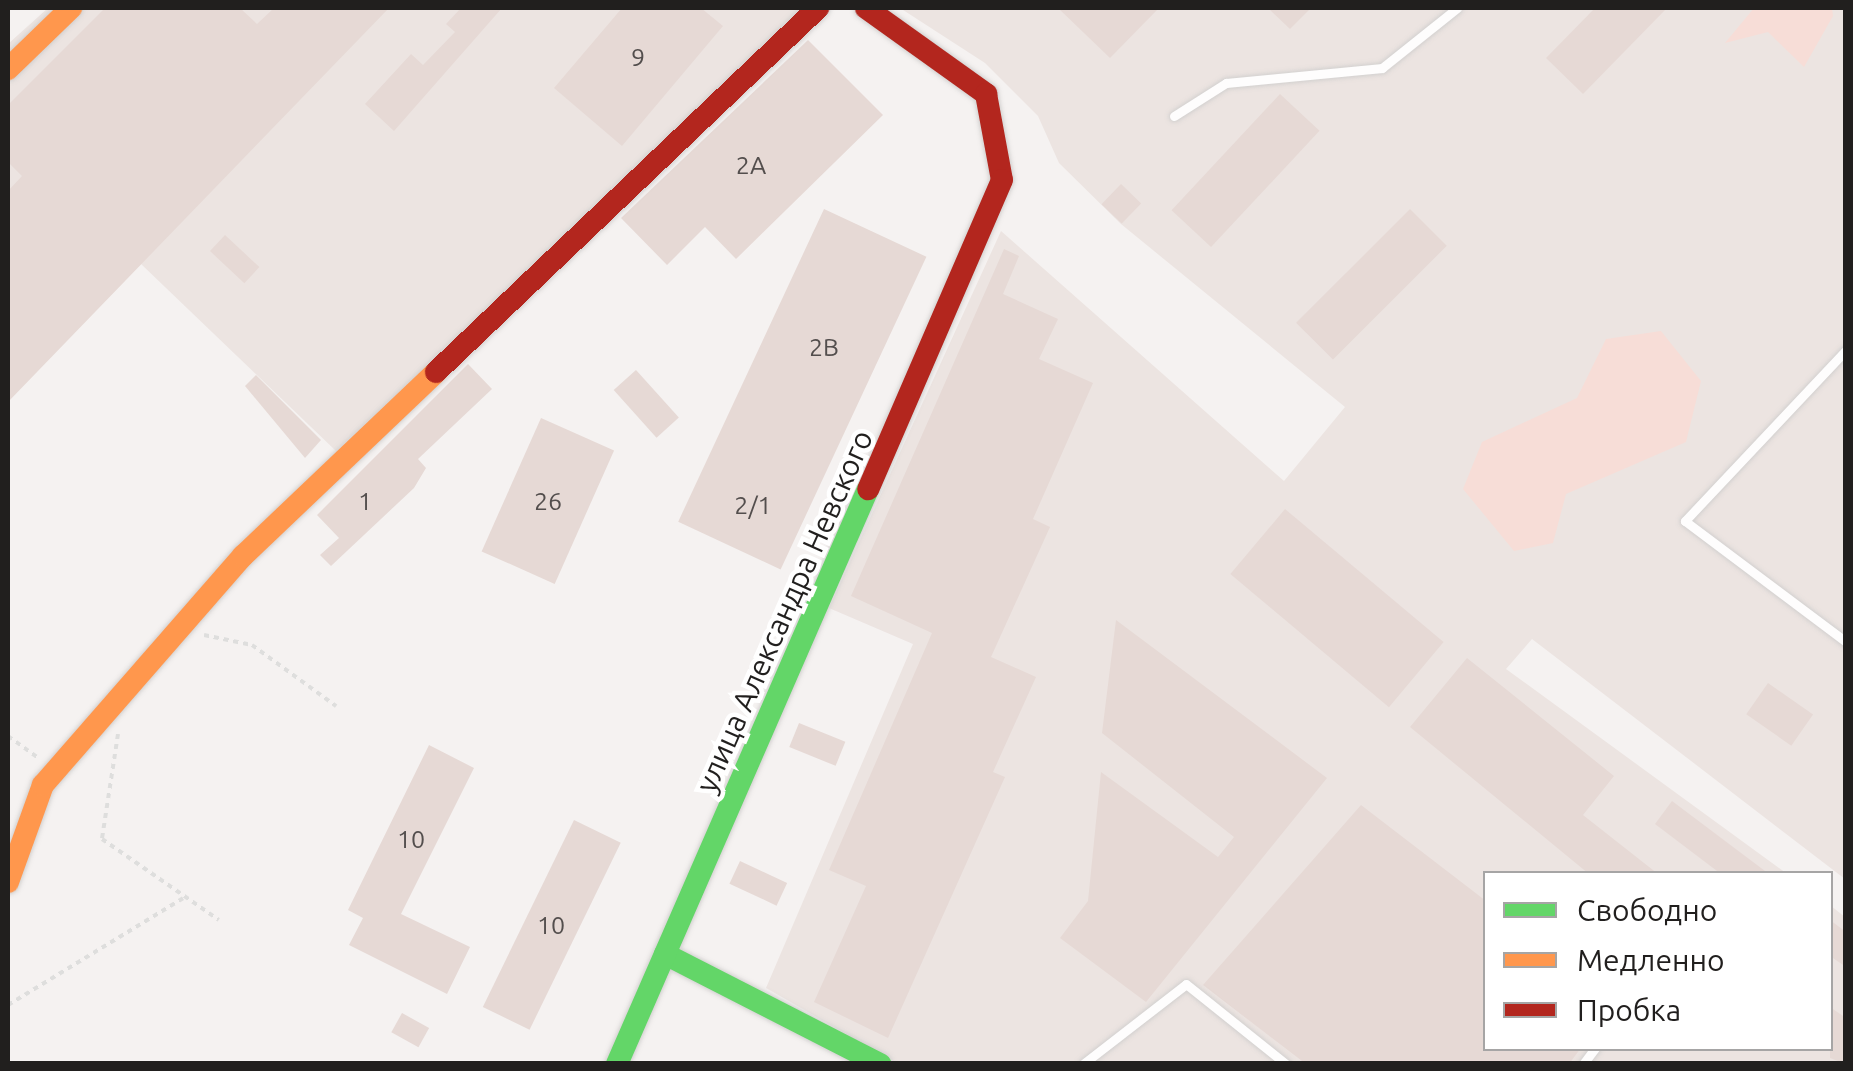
<!DOCTYPE html>
<meta charset="utf-8">
<style>
body{margin:0}
#map{position:relative;width:1853px;height:1071px;overflow:hidden;background:#f5f2f1;font-family:Ubuntu,sans-serif}
div>[style]{position:absolute}
.built>*{inset:0;background:#ece4e1}
.green>*{inset:0;background:#f7ddd7}
.building>*{inset:0;background:#e6d9d5;transform-origin:0 0}
.path>*{height:4px;margin-top:-2px;transform-origin:0;background:repeating-linear-gradient(90deg,#dededd 0 5px,transparent 0 10px)}
.roads{filter:drop-shadow(0 0 2px #d2d0cf) drop-shadow(0 0 2px #d2d0cf)}
.lane>*{height:9px;margin:-4.5px;padding:0 4.5px;transform-origin:4.5px;border-radius:4.5px;background:#fefdfd}
.fast>*{height:22px;margin:-11px;padding:0 11px;transform-origin:11px;border-radius:11px;background:#63d668}
.slow>*{height:22px;margin:-11px;padding:0 11px;transform-origin:11px;border-radius:11px;background:#ff974d}
.jam>*{height:22px;margin:-11px;padding:0 11px;transform-origin:11px;border-radius:11px;background:#b3261e}
span{translate:-50% -50%;white-space:nowrap;text-align:center;line-height:1.15;-webkit-text-stroke:9px #fff;paint-order:stroke}
.number-label{font-size:25px;color:#534e4d}
.number-label span{-webkit-text-stroke-width:0}
.street-label{font-size:30px;color:#211f1e}
.frame{position:absolute;inset:0;border:10px solid #211f1e;pointer-events:none}
.legend{position:absolute;left:1483px;top:871px;width:350px;height:180px;box-sizing:border-box;background:#fff;border:2px solid #a6a5a5;margin:0;padding:12px 18px;list-style:none;font-size:30px;color:#211f1e}
.legend li{display:flex;align-items:center;gap:20px;height:50px}
.legend b{width:50px;border:2px solid #a6a5a5}
</style>
<div id="map">
<div class="built">
<i style="clip-path:polygon(48px 8px,806px 8px,336px 451px,141px 264px,8px 401px,8px 44px)"></i>
<i style="clip-path:polygon(900px 8px,1845px 8px,1845px 879px,1532px 639px,1506px 669px,1786px 873px,1486px 874px,1486px 1048px,1830px 1048px,1831px 906px,1845px 917px,1845px 1063px,897px 1063px,766px 988px,913px 644px,829px 608px,1001px 231px,1284px 481px,1345px 407px,1121px 224px,1059px 163px,1038px 116px,985px 63px)"></i>
</div>
<div class="green">
<i style="clip-path:polygon(1754px 8px,1832px 8px,1833px 16px,1804px 67px,1768px 32px,1725px 43px)"></i>
<i style="clip-path:polygon(1661px 331px,1701px 381px,1686px 442px,1566px 494px,1553px 543px,1514px 551px,1463px 489px,1482px 442px,1577px 398px,1606px 339px)"></i>
</div>
<div class="building">
<i style="clip-path:polygon(105px 8px,240px 8px,257px 24px,274px 8px,389px 8px,8px 402px,8px 191px,22px 176px,8px 162px,8px 105px)"></i>
<i style="clip-path:polygon(461px 8px,502px 8px,394px 131px,365px 104px,411px 54px,423px 65px,455px 32px,446px 24px)"></i>
<i style="clip-path:polygon(622px 8px,701px 8px,723px 26px,622px 146px,554px 88px)"></i>
<i style="clip-path:polygon(1058px 8px,1159px 8px,1110px 58px)"></i>
<i style="clip-path:polygon(1268px 8px,1311px 8px,1290px 29px)"></i>
<i style="clip-path:polygon(1595px 8px,1667px 8px,1583px 94px,1546px 58px)"></i>
<i style="clip-path:polygon(808px 40px,883px 115px,736px 259px,705px 227px,667px 265px,621px 218px)"></i>
<i style="left:1280px;top:94px;width:54px;height:159px;rotate:43deg"></i>
<i style="left:1121px;top:184px;width:28px;height:28px;rotate:44deg"></i>
<i style="left:824px;top:209px;width:113px;height:345px;rotate:25deg"></i>
<i style="left:1410px;top:209px;width:52px;height:161px;rotate:45deg"></i>
<i style="left:225px;top:235px;width:47px;height:22px;rotate:43deg"></i>
<i style="clip-path:polygon(1004px 249px,1019px 256px,1003px 294px,1058px 319px,1039px 359px,1093px 383px,1033px 519px,1050px 527px,991px 657px,1036px 677px,993px 772px,1005px 777px,888px 1038px,814px 1002px,866px 886px,829px 870px,932px 633px,851px 596px)"></i>
<i style="clip-path:polygon(468px 364px,492px 389px,418px 459px,426px 468px,414px 488px,331px 566px,320px 555px,339px 538px,317px 515px)"></i>
<i style="left:636px;top:370px;width:64px;height:30px;rotate:48deg"></i>
<i style="clip-path:polygon(256px 375px,321px 440px,305px 458px,245px 386px)"></i>
<i style="left:541px;top:418px;width:80px;height:146px;rotate:24deg"></i>
<i style="left:1285px;top:509px;width:207px;height:85px;rotate:40deg"></i>
<i style="clip-path:polygon(1116px 620px,1327px 778px,1146px 1002px,1060px 938px,1088px 901px,1101px 772px,1218px 857px,1234px 837px,1102px 733px)"></i>
<i style="clip-path:polygon(1467px 658px,1614px 776px,1583px 815px,1658px 874px,1589px 874px,1410px 727px)"></i>
<i style="left:1768px;top:683px;width:55px;height:38px;rotate:35deg"></i>
<i style="left:799px;top:723px;width:50px;height:26px;rotate:22deg"></i>
<i style="clip-path:polygon(429px 745px,474px 768px,401px 914px,470px 947px,447px 994px,349px 945px,363px 918px,348px 910px)"></i>
<i style="clip-path:polygon(1672px 801px,1769px 874px,1721px 874px,1655px 824px)"></i>
<i style="clip-path:polygon(1361px 805px,1486px 901px,1486px 1048px,1581px 1048px,1569px 1064px,1306px 1064px,1203px 985px)"></i>
<i style="left:574px;top:820px;width:52px;height:208px;rotate:26deg"></i>
<i style="left:740px;top:861px;width:52px;height:25px;rotate:25deg"></i>
<i style="clip-path:polygon(1830px 920px,1846px 932px,1846px 967px,1830px 956px)"></i>
<i style="clip-path:polygon(1830px 1007px,1846px 1018px,1846px 1064px,1830px 1058px)"></i>
<i style="left:402px;top:1013px;width:31px;height:22px;rotate:29deg"></i>
</div>
<div class="path">
<i style="left:204px;top:635px;width:49px;rotate:11.8deg"></i>
<i style="left:252px;top:645px;width:104px;rotate:36deg"></i>
<i style="left:118px;top:734px;width:106px;rotate:98.7deg"></i>
<i style="left:102px;top:839px;width:142px;rotate:34.7deg"></i>
<i style="left:8px;top:736px;width:39px;rotate:36deg"></i>
<i style="left:8px;top:1005px;width:205px;rotate:-31.4deg"></i>
</div>
<div class="roads">
<div class="lane">
<i style="left:1174px;top:116px;width:62px;rotate:-32.4deg"></i>
<i style="left:1226px;top:83px;width:157px;rotate:-5.5deg"></i>
<i style="left:1382px;top:68px;width:96px;rotate:-38.7deg"></i>
<i style="left:1846px;top:350px;width:235px;rotate:133.3deg"></i>
<i style="left:1685px;top:521px;width:201px;rotate:36.9deg"></i>
<i style="left:1083px;top:1064px;width:130px;rotate:-37.8deg"></i>
<i style="left:1186px;top:984px;width:128px;rotate:38.7deg"></i>
<i style="left:1583px;top:1064px;width:20px;rotate:-53deg"></i>
</div>
<div class="fast">
<i style="left:665px;top:954px;width:242px;rotate:27.1deg"></i>
<i style="left:617px;top:1064px;width:627px;rotate:-66.42deg"></i>
</div>
<div class="slow">
<i style="left:8px;top:69px;width:88px;rotate:-44.1deg"></i>
<i style="left:8px;top:882px;width:103px;rotate:-70.2deg"></i>
<i style="left:43px;top:785px;width:304px;rotate:-48.9deg"></i>
<i style="left:243px;top:556px;width:267px;rotate:-43.6deg"></i>
</div>
<div class="jam">
<i style="left:866px;top:8px;width:148px;rotate:35.6deg"></i>
<i style="left:986px;top:94px;width:87px;rotate:79.5deg"></i>
<i style="left:1002px;top:180px;width:337px;rotate:113.4deg"></i>
<i style="left:436px;top:372px;width:528px;rotate:-43.62deg"></i>
</div>
</div>
<div class="number-label">
<span style="left:638px;top:57px">9</span>
<span style="left:751px;top:165px">2А</span>
<span style="left:824px;top:347px">2В</span>
<span style="left:365px;top:501px">1</span>
<span style="left:548px;top:501px">26</span>
<span style="left:753px;top:505px">2/1</span>
<span style="left:411px;top:839px">10</span>
<span style="left:551px;top:925px">10</span>
</div>
<div class="street-label">
<span style="left:784px;top:611px;rotate:-66deg">улица Александра Невского</span>
</div>
<div class="frame"></div>
<ul class="legend">
<li><b style="height:12px;background:#63d668"></b>Свободно</li>
<li><b style="height:12px;background:#ff974d"></b>Медленно</li>
<li><b style="height:12px;background:#b3261e"></b>Пробка</li>
</ul>
</div>
